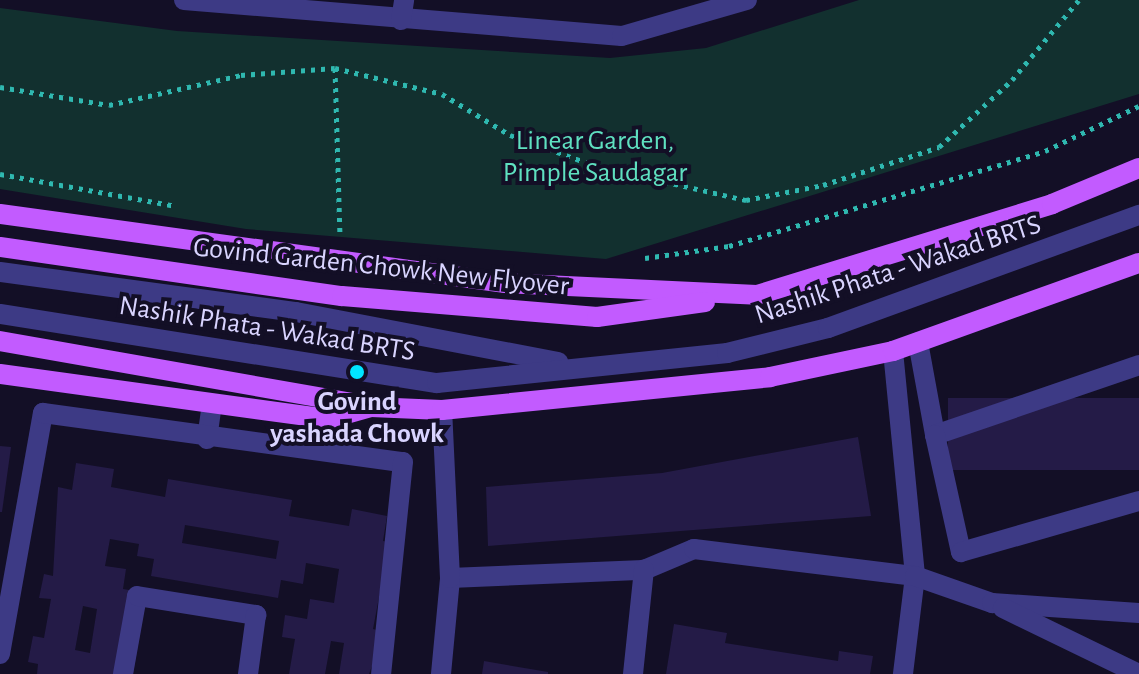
<!DOCTYPE html>
<style>
body{margin:0}
#map{position:relative;width:1139px;height:674px;overflow:hidden;background:#130f26;font-family:"Alegreya Sans",sans-serif}
div>[style]{position:absolute}
.green>*{inset:0;background:#12302f}
.building>*{inset:0;background:#241b47;transform-origin:0 0}
.path>*{height:5px;margin-top:-2.5px;transform-origin:0;background:repeating-linear-gradient(90deg,#2fb8b0 0 4px,transparent 0 10px)}
.minor>*{height:20px;margin:-10px;padding:0 10px;transform-origin:10px;border-radius:10px;background:#3d3a85}
.major>*{height:20px;margin:-10px;padding:0 10px;transform-origin:10px;border-radius:10px;background:#c25bff}
.dots>*{width:22px;height:22px;translate:-50% -50%;box-sizing:border-box;border:4px solid #130f26;border-radius:50%}
span{translate:-50% -50%;white-space:nowrap;text-align:center;line-height:1.15;-webkit-text-stroke:8px #130f26;paint-order:stroke}
.park-label{font-size:28px;color:#5fe0c0}
.street-label{font-size:28px;color:#d9d4ff}
.poi-label{font-size:28px;color:#d9d4ff;font-weight:700}
</style>
<div id="map">
<div class="green">
<i style="clip-path:polygon(859px 0,1139px 0,1139px 94px,606px 259px,246px 229px,0 189px,0 8px,177px 31px,610px 58px,706px 48px)"></i>
</div>
<div class="building">
<i style="left:1139px;top:398px;width:72px;height:191px;rotate:90deg"></i>
<i style="clip-path:polygon(858px 437px,871px 516px,488px 546px,486px 487px,662px 473px)"></i>
<i style="clip-path:polygon(0 446px,11px 447px,2px 512px,0 512px)"></i>
<i style="clip-path:polygon(evenodd,76px 463px,114px 469px,111px 487px,165px 497px,168px 479px,292px 500px,289px 516px,349px 526px,352px 509px,387px 516px,383px 541px,401px 544px,383px 576px,373px 629px,385px 632px,369px 674px,339px 674px,344px 643px,331px 641px,325px 674px,289px 674px,295px 639px,282px 637px,285px 615px,307px 619px,310px 599px,334px 603px,339px 569px,306px 563px,303px 584px,281px 580px,278px 598px,151px 576px,154px 559px,137px 556px,139px 544px,110px 539px,105px 566px,126px 569px,123px 589px,147px 593px,133px 674px,37px 674px,38px 664px,28px 662px,33px 636px,44px 638px,51px 599px,39px 598px,44px 574px,53px 576px,58px 487px,72px 490px,76px 463px,185px 525px,279px 541px,276px 559px,182px 543px,185px 525px,76px 463px,83px 606px,97px 609px,90px 653px,75px 650px,83px 606px)"></i>
<i style="clip-path:polygon(674px 624px,727px 633px,725px 643px,838px 661px,839px 651px,873px 656px,870px 674px,666px 674px)"></i>
<i style="clip-path:polygon(484px 661px,548px 672px,548px 674px,482px 674px)"></i>
</div>
<div class="path">
<i style="left:335px;top:68px;width:164px;rotate:88.3deg"></i>
<i style="left:0;top:87px;width:110px;rotate:9.4deg"></i>
<i style="left:109px;top:105px;width:135px;rotate:-12.8deg"></i>
<i style="left:241px;top:75px;width:94px;rotate:-4.3deg"></i>
<i style="left:335px;top:68px;width:110px;rotate:13.7deg"></i>
<i style="left:442px;top:94px;width:79px;rotate:31.1deg"></i>
<i style="left:510px;top:135px;width:91px;rotate:19.8deg"></i>
<i style="left:596px;top:166px;width:154px;rotate:12.8deg"></i>
<i style="left:746px;top:200px;width:78px;rotate:-11deg"></i>
<i style="left:823px;top:185px;width:122px;rotate:-18.1deg"></i>
<i style="left:939px;top:147px;width:99px;rotate:-42.5deg"></i>
<i style="left:1012px;top:80px;width:104px;rotate:-50.1deg"></i>
<i style="left:0;top:174px;width:179px;rotate:10.3deg"></i>
<i style="left:645px;top:258px;width:85px;rotate:-8.1deg"></i>
<i style="left:729px;top:246px;width:330px;rotate:-16.7deg"></i>
<i style="left:1045px;top:151px;width:104px;rotate:-25.6deg"></i>
</div>
<div class="minor">
<i style="left:184px;top:0;width:439px;rotate:4.7deg"></i>
<i style="left:622px;top:36px;width:130px;rotate:-16.1deg"></i>
<i style="left:401px;top:20px;width:20px;rotate:-81deg"></i>
<i style="left:0;top:272px;width:299px;rotate:7.7deg"></i>
<i style="left:296px;top:312px;width:267px;rotate:10.8deg"></i>
<i style="left:0;top:314px;width:442px;rotate:9deg"></i>
<i style="left:437px;top:383px;width:292px;rotate:-5.9deg"></i>
<i style="left:727px;top:353px;width:104px;rotate:-13.9deg"></i>
<i style="left:828px;top:328px;width:331px;rotate:-20deg"></i>
<i style="left:918px;top:342px;width:95px;rotate:79.6deg"></i>
<i style="left:935px;top:435px;width:216px;rotate:-18.9deg"></i>
<i style="left:893px;top:351px;width:226px;rotate:84.4deg"></i>
<i style="left:915px;top:576px;width:99px;rotate:97deg"></i>
<i style="left:935px;top:435px;width:120px;rotate:77.5deg"></i>
<i style="left:961px;top:552px;width:185px;rotate:-16deg"></i>
<i style="left:207px;top:439px;width:34px;rotate:-82deg"></i>
<i style="left:450px;top:578px;width:194px;rotate:-2.4deg"></i>
<i style="left:644px;top:570px;width:54px;rotate:-22.8deg"></i>
<i style="left:694px;top:549px;width:223px;rotate:7deg"></i>
<i style="left:915px;top:576px;width:82px;rotate:19.3deg"></i>
<i style="left:992px;top:603px;width:147px;rotate:3.9deg"></i>
<i style="left:1003px;top:608px;width:151px;rotate:25.9deg"></i>
<i style="left:0;top:654px;width:245px;rotate:-79.9deg"></i>
<i style="left:43px;top:413px;width:363px;rotate:7.8deg"></i>
<i style="left:403px;top:462px;width:213px;rotate:95.9deg"></i>
<i style="left:123px;top:674px;width:79px;rotate:-79.8deg"></i>
<i style="left:137px;top:596px;width:121px;rotate:9.1deg"></i>
<i style="left:256px;top:615px;width:60px;rotate:97.7deg"></i>
<i style="left:441px;top:674px;width:96px;rotate:-84.6deg"></i>
<i style="left:450px;top:578px;width:168px;rotate:-92.7deg"></i>
<i style="left:633px;top:674px;width:105px;rotate:-84deg"></i>
</div>
<div class="major">
<i style="left:0;top:214px;width:510px;rotate:7.78deg"></i>
<i style="left:505px;top:283px;width:252px;rotate:2.7deg"></i>
<i style="left:757px;top:295px;width:309px;rotate:-17.1deg"></i>
<i style="left:1052px;top:204px;width:94px;rotate:-22.5deg"></i>
<i style="left:0;top:247px;width:345px;rotate:8.2deg"></i>
<i style="left:342px;top:296px;width:256px;rotate:4.7deg"></i>
<i style="left:597px;top:317px;width:109px;rotate:-7.9deg"></i>
<i style="left:0;top:341px;width:374px;rotate:10deg"></i>
<i style="left:0;top:374px;width:331px;rotate:7.8deg"></i>
<i style="left:328px;top:419px;width:45px;rotate:-15.6deg"></i>
<i style="left:371px;top:407px;width:71px;rotate:2.4deg"></i>
<i style="left:442px;top:410px;width:330px;rotate:-5.7deg"></i>
<i style="left:770px;top:377px;width:126px;rotate:-11.9deg"></i>
<i style="left:893px;top:351px;width:261px;rotate:-19.7deg"></i>
</div>
<div class="dots">
<i style="left:357px;top:372px;background:#00e5ff"></i>
</div>
<div class="park-label">
<span style="left:595px;top:157px">Linear Garden,<br>Pimple Saudagar</span>
</div>
<div class="street-label">
<span style="left:381px;top:267px;rotate:6deg">Govind Garden Chowk New Flyover</span>
<span style="left:898px;top:270px;rotate:-18deg">Nashik Phata - Wakad BRTS</span>
<span style="left:267px;top:329px;rotate:9deg">Nashik Phata - Wakad BRTS</span>
</div>
<div class="poi-label">
<span style="left:357px;top:418px">Govind<br>yashada Chowk</span>
</div>
</div>
